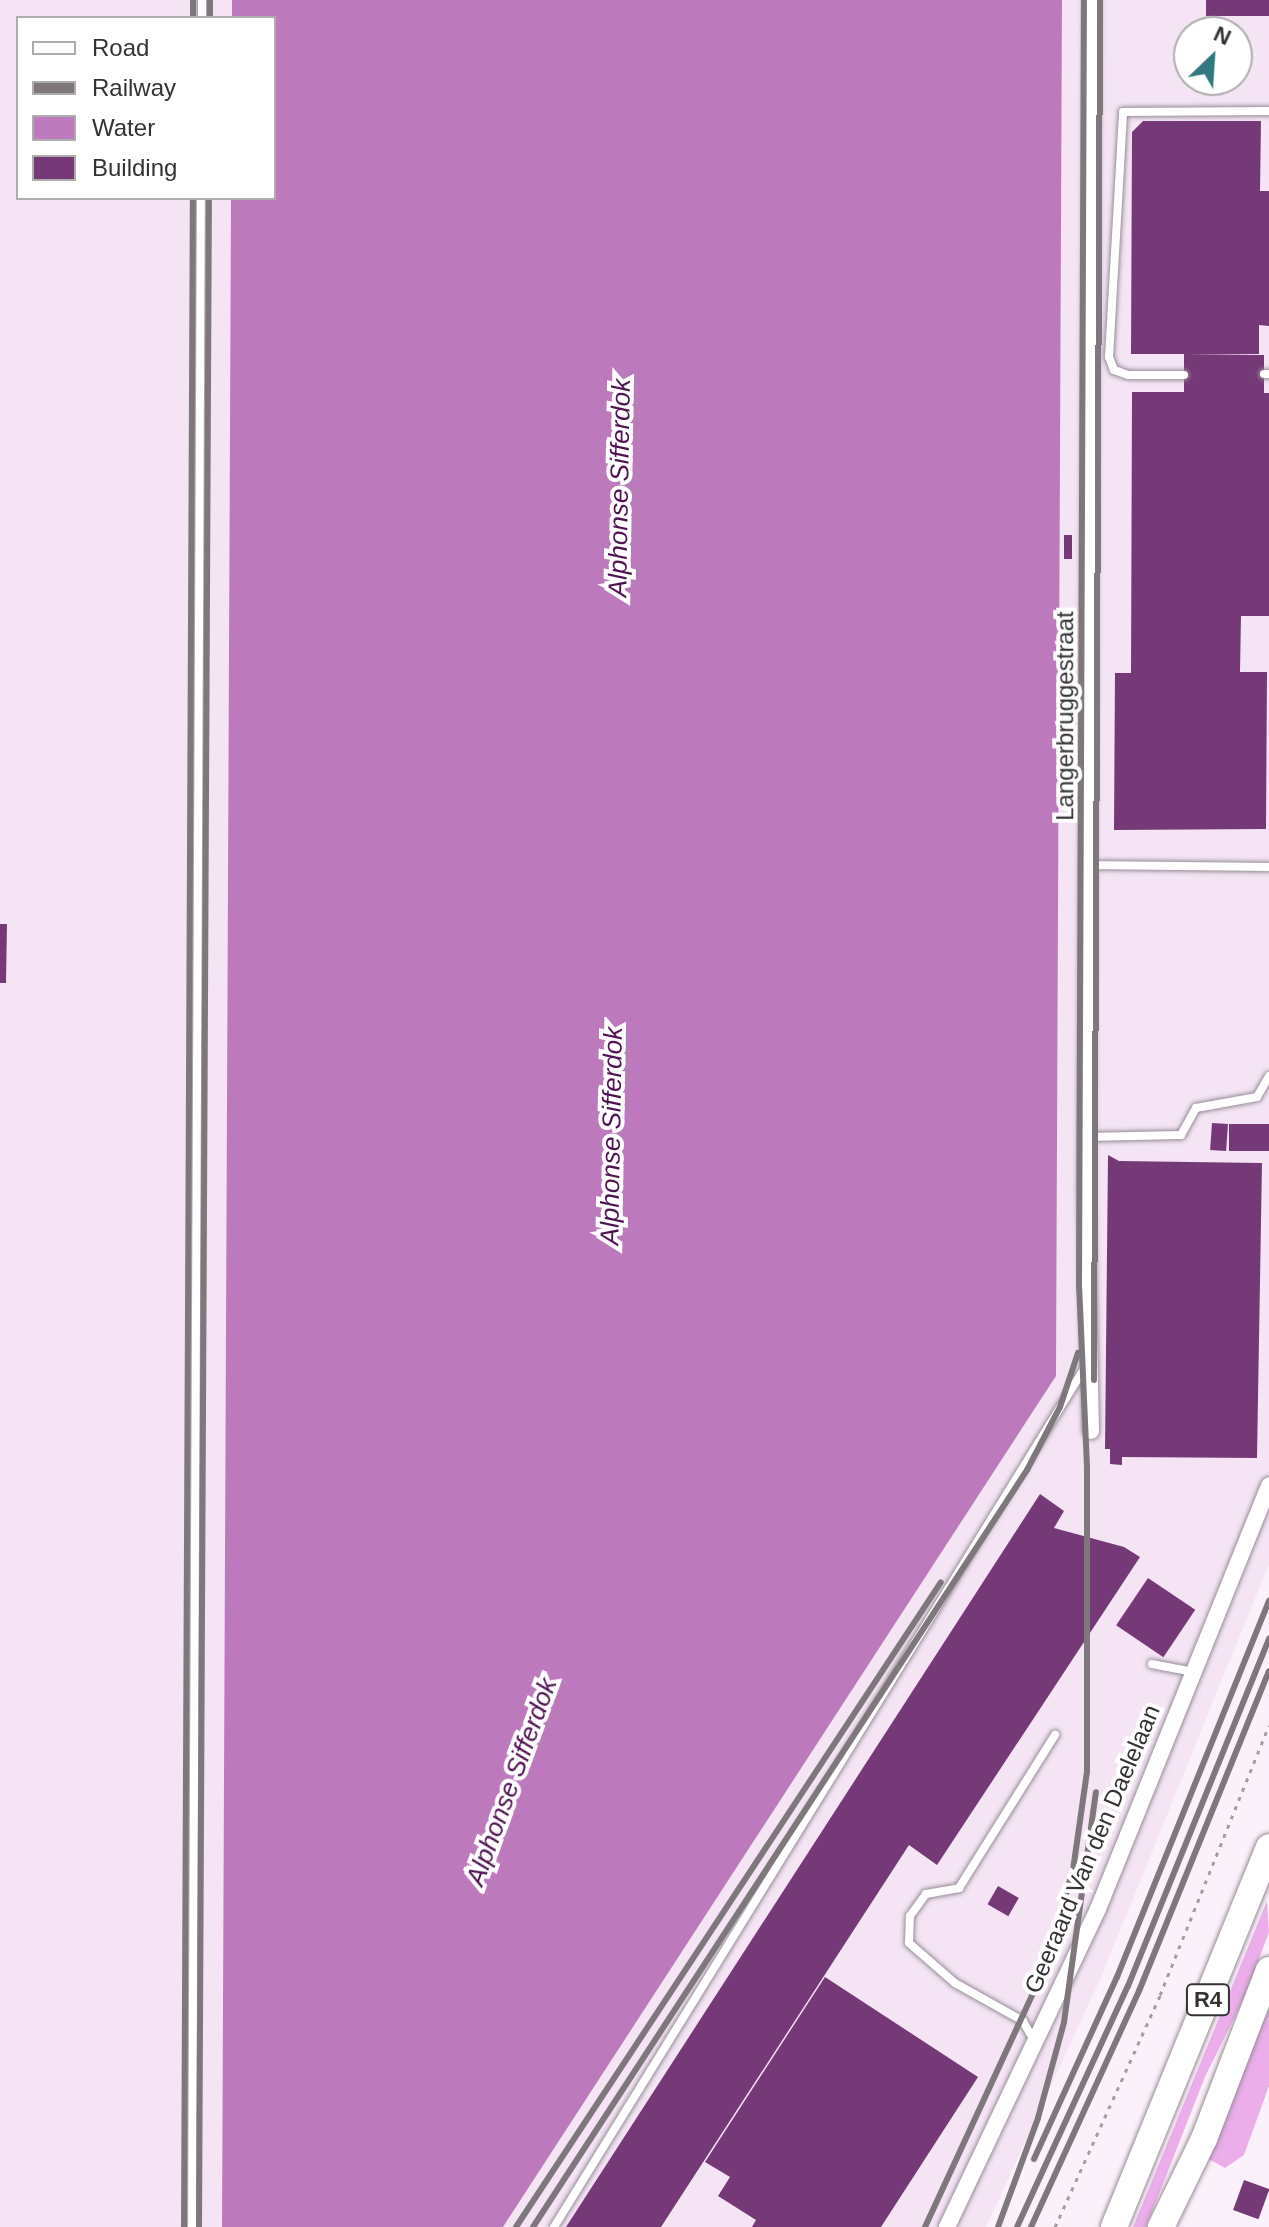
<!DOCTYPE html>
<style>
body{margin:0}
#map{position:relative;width:1269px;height:2227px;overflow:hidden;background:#fbf1fa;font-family:Helvetica,sans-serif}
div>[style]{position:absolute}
.built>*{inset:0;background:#f4e4f4}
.green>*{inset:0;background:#ebaeeb}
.water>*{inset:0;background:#bc7abd}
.building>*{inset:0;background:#763978;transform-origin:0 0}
.path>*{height:3px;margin-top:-1.5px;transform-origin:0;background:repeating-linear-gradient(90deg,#a49da4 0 4px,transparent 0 10px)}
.roads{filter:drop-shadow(0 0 2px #978e97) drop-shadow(0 0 2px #978e97)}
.service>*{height:8px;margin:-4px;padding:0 4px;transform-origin:4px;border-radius:4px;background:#fff}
.minor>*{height:16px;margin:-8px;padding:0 8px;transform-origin:8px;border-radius:8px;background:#fff}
.trunk>*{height:26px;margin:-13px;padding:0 13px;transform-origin:13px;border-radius:13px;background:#fff}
.rail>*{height:6px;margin:-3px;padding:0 3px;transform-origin:3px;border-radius:3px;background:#7e787d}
span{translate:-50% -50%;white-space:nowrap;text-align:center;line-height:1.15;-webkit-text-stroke:8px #fff;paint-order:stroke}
.shield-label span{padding:2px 6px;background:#fff;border:2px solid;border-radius:6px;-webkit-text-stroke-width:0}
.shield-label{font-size:22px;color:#353135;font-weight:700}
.street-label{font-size:24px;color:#353135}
.water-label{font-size:26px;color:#4f1251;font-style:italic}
.legend{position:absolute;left:16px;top:16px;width:260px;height:184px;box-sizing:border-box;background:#fff;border:2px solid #aeadae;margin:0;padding:10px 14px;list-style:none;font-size:24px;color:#353135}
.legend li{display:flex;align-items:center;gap:16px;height:40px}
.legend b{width:40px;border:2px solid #aeadae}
.north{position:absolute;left:1173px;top:16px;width:80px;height:80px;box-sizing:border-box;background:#fff;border:2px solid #aeadae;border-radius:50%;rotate:25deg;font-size:22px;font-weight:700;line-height:32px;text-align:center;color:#353135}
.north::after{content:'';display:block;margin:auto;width:28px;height:36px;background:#30797f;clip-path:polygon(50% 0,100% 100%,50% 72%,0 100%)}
</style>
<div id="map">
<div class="built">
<i style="clip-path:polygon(0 0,232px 0,232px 18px,18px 18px,18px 198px,231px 198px,222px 2227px,0 2227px)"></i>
<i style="clip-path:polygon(evenodd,1062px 0,1269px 0,1269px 1564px,1102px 1975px,986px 2227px,503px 2227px,1056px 1376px,1062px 0,1189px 32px,1237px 32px,1237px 80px,1189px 80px,1189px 32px)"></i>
</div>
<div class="green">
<i style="clip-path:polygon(1267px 1901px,1269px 1932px,1246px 1994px,1205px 2077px,1146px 2227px,1133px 2227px)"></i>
<i style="clip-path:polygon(1269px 2008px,1269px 2086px,1244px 2155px,1225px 2168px,1207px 2158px)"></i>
</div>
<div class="water">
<i style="clip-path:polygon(232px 0,1062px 0,1056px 1376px,503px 2227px,222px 2227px,231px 198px,274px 198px,274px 18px,232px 18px)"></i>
</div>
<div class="building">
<i style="left:1206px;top:0;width:63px;height:16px"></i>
<i style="clip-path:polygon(1143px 121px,1261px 121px,1260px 191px,1269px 191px,1269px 326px,1259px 325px,1259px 354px,1187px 355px,1264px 355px,1264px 393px,1269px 393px,1269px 616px,1241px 616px,1240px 672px,1267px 672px,1266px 829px,1114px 830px,1115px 673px,1131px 673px,1132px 392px,1184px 392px,1184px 354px,1131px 354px,1132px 132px)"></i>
<i style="left:1064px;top:535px;width:8px;height:24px"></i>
<i style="clip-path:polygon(0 924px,7px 924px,6px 983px,0 983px)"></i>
<i style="left:1212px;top:1123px;width:16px;height:27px;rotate:4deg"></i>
<i style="left:1229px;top:1124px;width:40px;height:27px"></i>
<i style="clip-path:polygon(1108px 1155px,1119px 1161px,1262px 1163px,1257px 1458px,1122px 1457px,1122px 1465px,1110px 1464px,1110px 1449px,1105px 1449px)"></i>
<i style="clip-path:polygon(1040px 1494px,1064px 1511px,1054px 1528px,1124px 1547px,1140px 1557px,937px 1865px,909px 1845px,661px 2227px,566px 2227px)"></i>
<i style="left:1148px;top:1578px;width:57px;height:57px;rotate:34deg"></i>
<i style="left:998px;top:1886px;width:24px;height:21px;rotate:30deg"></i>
<i style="clip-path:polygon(825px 1977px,978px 2077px,881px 2227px,752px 2227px,756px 2220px,718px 2196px,730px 2177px,705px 2162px)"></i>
<i style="left:1244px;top:2180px;width:27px;height:32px;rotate:20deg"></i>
</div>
<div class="path">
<i style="left:1055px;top:2227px;width:255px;rotate:-65.6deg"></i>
<i style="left:1160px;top:1995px;width:291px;rotate:-68deg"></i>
</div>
<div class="roads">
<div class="service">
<i style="left:202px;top:18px;width:18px;rotate:-90deg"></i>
<i style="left:1264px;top:374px;width:5px"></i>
<i style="left:1184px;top:375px;width:56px;rotate:180deg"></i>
<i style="left:1128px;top:375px;width:15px;rotate:-160deg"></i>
<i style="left:1114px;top:370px;width:14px;rotate:-111deg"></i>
<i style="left:1109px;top:357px;width:245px;rotate:-86.7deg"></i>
<i style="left:1123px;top:112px;width:146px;rotate:-0.4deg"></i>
<i style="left:1089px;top:865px;width:180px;rotate:0.6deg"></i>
<i style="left:1087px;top:1137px;width:94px;rotate:-1.2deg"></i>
<i style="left:1181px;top:1135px;width:31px;rotate:-61deg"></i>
<i style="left:1196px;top:1108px;width:62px;rotate:-10.2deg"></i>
<i style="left:1257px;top:1097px;width:24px;rotate:-60deg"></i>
<i style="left:1152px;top:1664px;width:42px;rotate:11deg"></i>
<i style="left:1035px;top:2042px;width:24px;rotate:-120deg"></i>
<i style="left:1023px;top:2021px;width:78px;rotate:-150.8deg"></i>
<i style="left:955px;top:1983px;width:61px;rotate:-139deg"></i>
<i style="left:909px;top:1943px;width:27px;rotate:-88deg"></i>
<i style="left:910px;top:1916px;width:27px;rotate:-54deg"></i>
<i style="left:926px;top:1894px;width:34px;rotate:-10deg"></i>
<i style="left:959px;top:1888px;width:181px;rotate:-57.9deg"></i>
<i style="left:192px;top:2227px;width:2029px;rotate:-89.75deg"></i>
<i style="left:554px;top:2227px;width:1014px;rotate:-58.3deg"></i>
</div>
<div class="minor">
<i style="left:1091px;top:1431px;width:245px;rotate:-91.2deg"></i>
<i style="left:1086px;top:1186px;width:1186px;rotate:-89.71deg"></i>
<i style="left:947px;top:2227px;width:352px;rotate:-64.6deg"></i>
<i style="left:1098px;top:1909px;width:457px;rotate:-68deg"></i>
</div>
<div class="trunk">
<i style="left:1114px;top:2227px;width:410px;rotate:-67.8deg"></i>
<i style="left:1161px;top:2227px;width:98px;rotate:-64deg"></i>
<i style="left:1204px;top:2139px;width:181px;rotate:-69deg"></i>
</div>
</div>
<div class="rail">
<i style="left:193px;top:18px;width:18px;rotate:-90deg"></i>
<i style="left:210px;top:18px;width:18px;rotate:-90deg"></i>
<i style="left:1094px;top:1380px;width:1380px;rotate:-89.75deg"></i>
<i style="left:1034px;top:2159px;width:200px;rotate:-65.5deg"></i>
<i style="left:1117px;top:1977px;width:406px;rotate:-68deg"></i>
<i style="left:184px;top:2227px;width:2029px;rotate:-89.75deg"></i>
<i style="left:199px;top:2227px;width:2029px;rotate:-89.72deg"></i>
<i style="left:516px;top:2227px;width:772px;rotate:-56.62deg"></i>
<i style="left:533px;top:2227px;width:904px;rotate:-56.87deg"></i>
<i style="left:1027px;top:1470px;width:71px;rotate:-62.4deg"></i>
<i style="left:1060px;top:1407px;width:57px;rotate:-71.6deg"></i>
<i style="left:925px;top:2227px;width:281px;rotate:-65.2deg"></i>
<i style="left:1043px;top:1972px;width:106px;rotate:-73.6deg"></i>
<i style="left:1073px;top:1870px;width:99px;rotate:-81.9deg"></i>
<i style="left:1087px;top:1772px;width:305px;rotate:-90deg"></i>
<i style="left:1087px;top:1467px;width:180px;rotate:-92.5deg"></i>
<i style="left:1079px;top:1287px;width:1287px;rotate:-89.78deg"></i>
<i style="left:998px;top:2227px;width:116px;rotate:-69.8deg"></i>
<i style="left:1038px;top:2118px;width:99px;rotate:-74.8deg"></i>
<i style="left:1064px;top:2022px;width:232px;rotate:-82.1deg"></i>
<i style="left:1017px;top:2227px;width:265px;rotate:-65.3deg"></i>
<i style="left:1128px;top:1986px;width:375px;rotate:-67.9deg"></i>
<i style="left:1031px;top:2227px;width:260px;rotate:-65.4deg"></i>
<i style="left:1139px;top:1991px;width:345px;rotate:-67.9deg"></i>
</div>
<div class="shield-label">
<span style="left:1208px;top:2000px">R4</span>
</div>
<div class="street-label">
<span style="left:1065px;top:716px;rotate:-90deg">Langerbruggestraat</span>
<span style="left:1092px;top:1849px;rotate:-67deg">Geeraard Van den Daelelaan</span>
</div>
<div class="water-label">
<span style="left:620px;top:488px;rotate:-89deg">Alphonse Sifferdok</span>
<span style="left:612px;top:1136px;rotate:-89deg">Alphonse Sifferdok</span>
<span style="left:512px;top:1782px;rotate:-70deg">Alphonse Sifferdok</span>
</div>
<ul class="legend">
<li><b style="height:10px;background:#fff"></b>Road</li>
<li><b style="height:10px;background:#7e787d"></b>Railway</li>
<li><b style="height:22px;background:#bc7abd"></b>Water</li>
<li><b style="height:22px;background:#763978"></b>Building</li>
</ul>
<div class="north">N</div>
</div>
